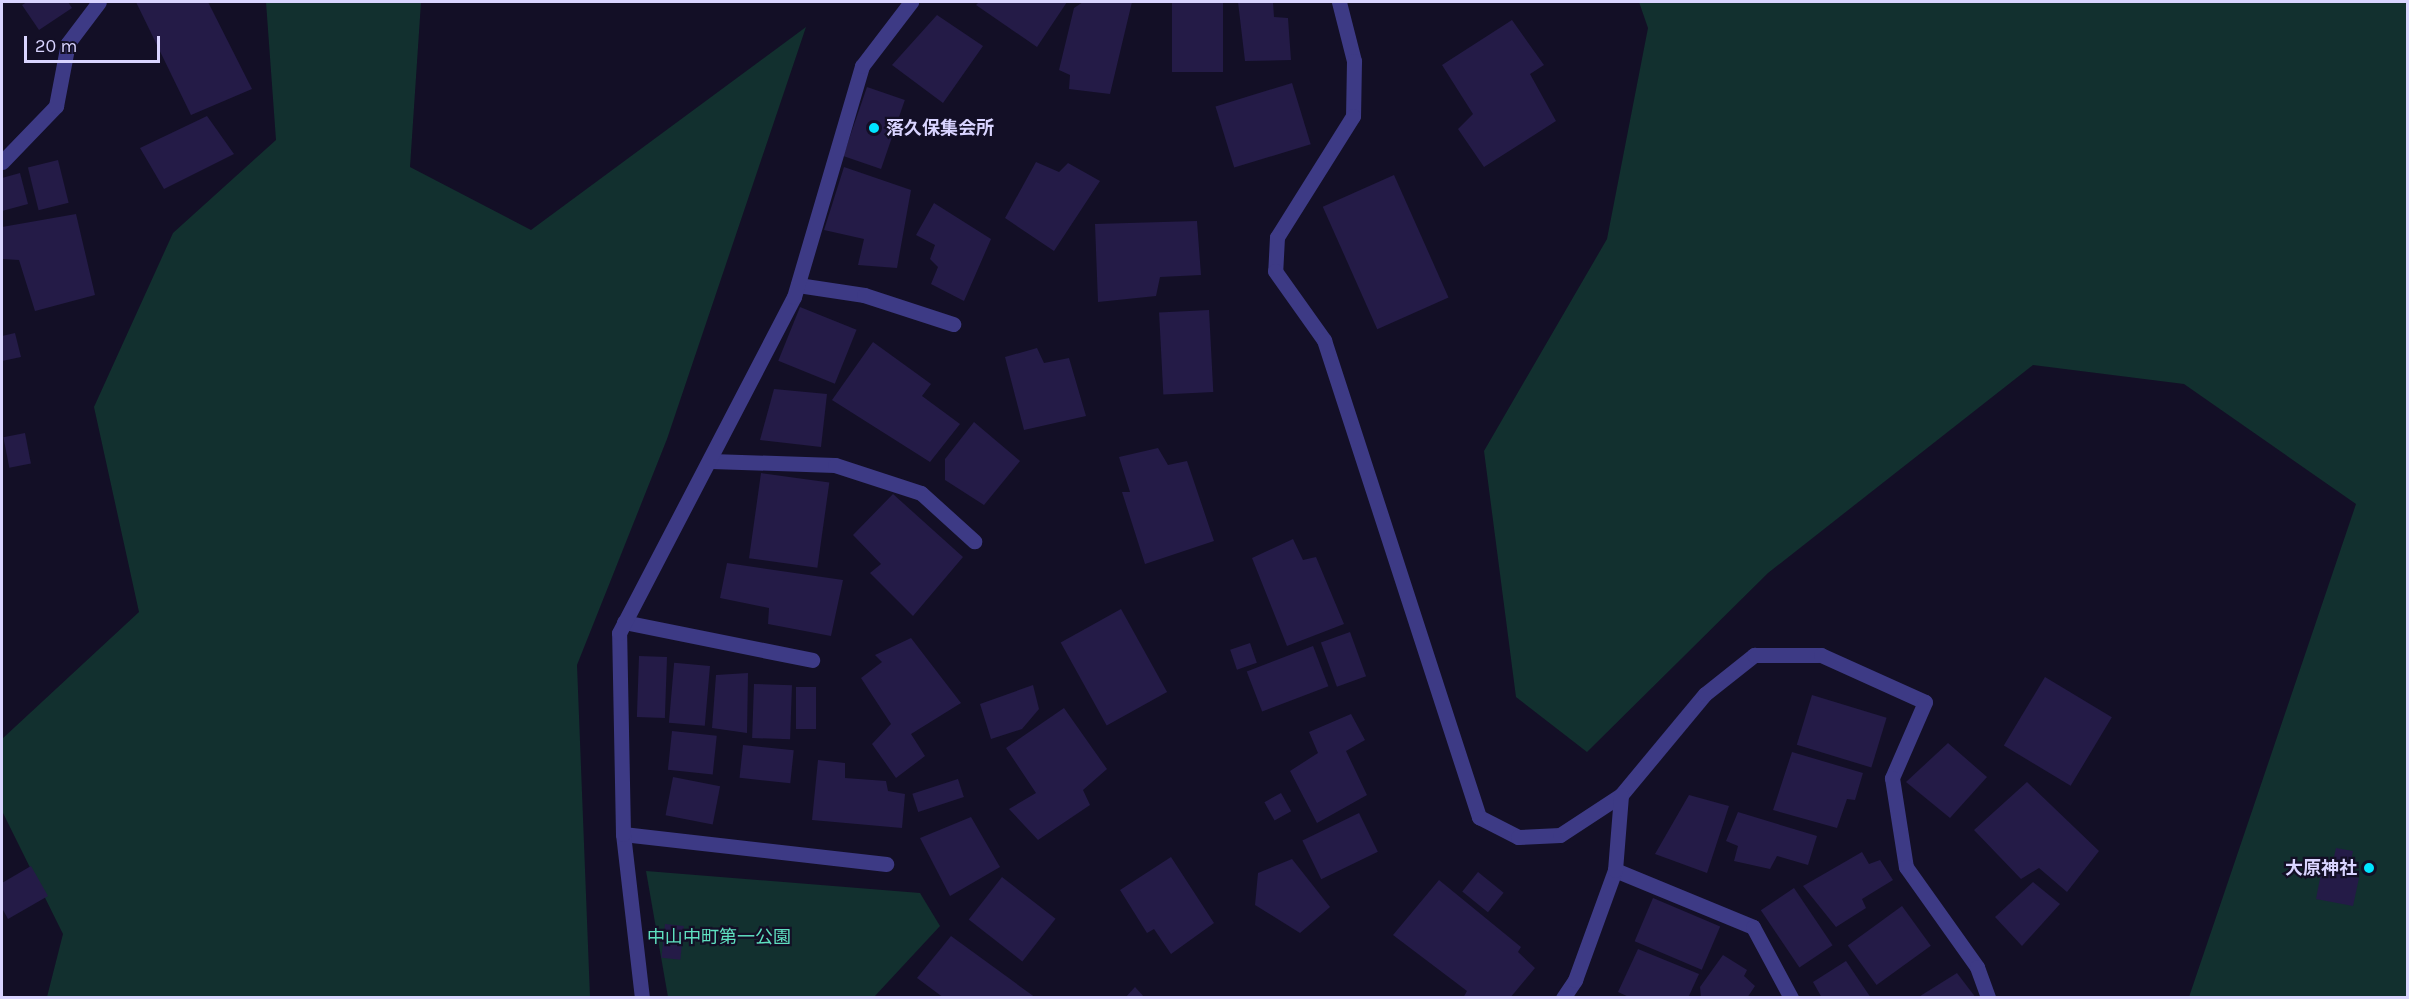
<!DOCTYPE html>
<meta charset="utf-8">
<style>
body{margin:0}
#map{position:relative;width:2409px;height:999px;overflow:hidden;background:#130f26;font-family:Karla,"Noto Sans JP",sans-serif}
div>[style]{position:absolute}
.green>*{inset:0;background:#12302f}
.building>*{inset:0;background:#241b47;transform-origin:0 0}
.minor>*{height:15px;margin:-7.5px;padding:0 7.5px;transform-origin:7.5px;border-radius:7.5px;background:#3d3a85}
.dots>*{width:16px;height:16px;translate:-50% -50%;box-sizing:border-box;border:3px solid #130f26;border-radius:50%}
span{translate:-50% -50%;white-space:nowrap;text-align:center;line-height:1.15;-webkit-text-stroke:4.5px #130f26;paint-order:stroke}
.poi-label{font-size:18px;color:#d9d4ff;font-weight:700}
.left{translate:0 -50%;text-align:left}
.right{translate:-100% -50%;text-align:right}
.park-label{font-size:18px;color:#5fe0c0}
.frame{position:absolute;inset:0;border:3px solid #d9d4ff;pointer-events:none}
.scale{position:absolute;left:24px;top:36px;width:136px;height:27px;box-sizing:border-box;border:3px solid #d9d4ff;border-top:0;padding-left:8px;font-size:18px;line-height:21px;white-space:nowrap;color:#d9d4ff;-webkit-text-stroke:4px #130f26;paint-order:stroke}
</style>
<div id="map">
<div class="green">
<i style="clip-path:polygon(266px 2px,421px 2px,410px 167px,531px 230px,806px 27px,667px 439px,577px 665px,590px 997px,47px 997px,63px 934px,2px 811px,2px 739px,139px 612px,94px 407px,173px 233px,276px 140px)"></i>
<i style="clip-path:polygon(1639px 2px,2407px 2px,2407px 997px,2189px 997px,2356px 504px,2184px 384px,2033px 365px,1768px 573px,1587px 752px,1516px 697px,1484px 451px,1607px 239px,1648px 28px)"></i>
<i style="clip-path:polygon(646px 871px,920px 893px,940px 926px,874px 997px,668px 997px)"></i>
</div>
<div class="building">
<i style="clip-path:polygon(27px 2px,68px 2px,72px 8px,39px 30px,22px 5px)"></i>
<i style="clip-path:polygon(136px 2px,208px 2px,252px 89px,191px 115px)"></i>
<i style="clip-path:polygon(979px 2px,1067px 2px,1037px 47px,976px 5px)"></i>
<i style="clip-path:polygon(1083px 2px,1132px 2px,1110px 94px,1069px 89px,1070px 75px,1059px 70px,1074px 8px)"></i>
<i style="left:1172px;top:2px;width:51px;height:70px"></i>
<i style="clip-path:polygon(1238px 2px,1273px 2px,1274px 17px,1288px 18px,1291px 60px,1245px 61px)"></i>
<i style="clip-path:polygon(937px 15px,983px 46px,943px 103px,892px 65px)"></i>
<i style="clip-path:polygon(1512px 20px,1544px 65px,1530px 74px,1556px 121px,1484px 167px,1458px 129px,1473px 114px,1442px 65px)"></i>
<i style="left:1292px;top:83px;width:64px;height:80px;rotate:73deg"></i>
<i style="left:867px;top:87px;width:40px;height:73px;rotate:19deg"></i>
<i style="clip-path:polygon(207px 116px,234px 154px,164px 189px,140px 148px)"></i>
<i style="left:58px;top:160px;width:44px;height:31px;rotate:76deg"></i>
<i style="clip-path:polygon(1036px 162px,1059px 172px,1068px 163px,1100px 181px,1054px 251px,1005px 218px)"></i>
<i style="clip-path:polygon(844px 167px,911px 190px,897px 268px,858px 265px,864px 239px,824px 230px)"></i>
<i style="clip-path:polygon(20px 173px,28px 204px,2px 211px,2px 178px)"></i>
<i style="left:1394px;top:175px;width:134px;height:78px;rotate:66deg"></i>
<i style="clip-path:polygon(934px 203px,991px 239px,964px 301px,931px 284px,938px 267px,930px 259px,935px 245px,916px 235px)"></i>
<i style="clip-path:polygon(76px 214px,95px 295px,35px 311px,19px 260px,3px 259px,2px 227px)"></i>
<i style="clip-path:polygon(1197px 221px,1201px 275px,1160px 277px,1156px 296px,1098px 302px,1095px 224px)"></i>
<i style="left:800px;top:307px;width:61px;height:58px;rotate:22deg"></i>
<i style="left:1209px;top:310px;width:82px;height:50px;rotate:87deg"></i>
<i style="clip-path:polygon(15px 333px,21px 357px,2px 361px,2px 336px)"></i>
<i style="clip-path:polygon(873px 342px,931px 384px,922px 396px,960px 424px,930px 462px,832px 400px)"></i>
<i style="clip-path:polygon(1037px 348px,1044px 363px,1069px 358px,1086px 416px,1024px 430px,1005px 357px)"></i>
<i style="clip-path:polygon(774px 389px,827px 394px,821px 447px,760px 440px)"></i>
<i style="clip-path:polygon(974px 422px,1020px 461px,984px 505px,945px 480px,945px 459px)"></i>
<i style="left:25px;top:433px;width:31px;height:22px;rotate:79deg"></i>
<i style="clip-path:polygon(1158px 448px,1168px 465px,1187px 461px,1214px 541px,1145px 564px,1122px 492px,1130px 492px,1119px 457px)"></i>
<i style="left:761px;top:473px;width:69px;height:86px;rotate:8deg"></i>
<i style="clip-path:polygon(893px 494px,963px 557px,913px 616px,870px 573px,881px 564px,853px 535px)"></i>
<i style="clip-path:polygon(1293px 539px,1303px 560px,1316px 557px,1344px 624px,1287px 646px,1252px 558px)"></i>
<i style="clip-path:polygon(727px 563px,843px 580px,831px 636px,768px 624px,769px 608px,720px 598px)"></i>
<i style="left:1121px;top:609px;width:95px;height:69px;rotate:61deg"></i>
<i style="left:1350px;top:632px;width:47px;height:31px;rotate:70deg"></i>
<i style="clip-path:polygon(911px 638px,961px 703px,911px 734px,925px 756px,896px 778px,872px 744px,891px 724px,861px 678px,882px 662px,875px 655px)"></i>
<i style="left:1250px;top:643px;width:21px;height:21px;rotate:71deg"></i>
<i style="left:1313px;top:646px;width:43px;height:71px;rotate:69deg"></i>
<i style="left:667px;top:657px;width:61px;height:28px;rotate:92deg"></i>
<i style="left:710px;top:666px;width:60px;height:36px;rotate:95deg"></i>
<i style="clip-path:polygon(748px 673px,747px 733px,712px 728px,716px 675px)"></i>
<i style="left:2045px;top:677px;width:78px;height:80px;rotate:31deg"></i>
<i style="left:754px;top:684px;width:38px;height:54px;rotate:2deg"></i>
<i style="clip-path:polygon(1033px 685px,1039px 709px,1022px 729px,991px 739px,980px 704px)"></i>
<i style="left:796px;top:687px;width:20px;height:42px"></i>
<i style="left:1812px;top:695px;width:78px;height:52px;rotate:17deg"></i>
<i style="clip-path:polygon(1064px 708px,1107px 769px,1083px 790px,1090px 805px,1038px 840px,1009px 809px,1036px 793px,1006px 748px)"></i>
<i style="clip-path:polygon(1351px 714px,1365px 740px,1346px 751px,1367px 795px,1317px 823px,1290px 771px,1318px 753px,1309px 732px)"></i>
<i style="left:672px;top:731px;width:45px;height:39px;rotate:6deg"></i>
<i style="clip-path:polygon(1948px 743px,1987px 777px,1950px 818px,1906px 782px)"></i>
<i style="left:743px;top:745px;width:51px;height:33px;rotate:6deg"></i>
<i style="clip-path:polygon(1792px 752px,1863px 773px,1855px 800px,1847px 799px,1837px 828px,1773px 810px)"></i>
<i style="clip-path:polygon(818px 760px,845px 763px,845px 778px,886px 781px,888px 791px,905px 794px,902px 828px,812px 820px)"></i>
<i style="left:673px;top:777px;width:48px;height:39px;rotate:11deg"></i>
<i style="left:958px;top:779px;width:19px;height:48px;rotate:72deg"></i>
<i style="clip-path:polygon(2027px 782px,2099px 851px,2067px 892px,2039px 868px,2021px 879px,1974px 830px)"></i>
<i style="left:1281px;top:793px;width:21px;height:19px;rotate:61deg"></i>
<i style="clip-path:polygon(1689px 795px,1729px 806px,1707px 873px,1655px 854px)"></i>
<i style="clip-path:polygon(1738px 812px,1817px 836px,1808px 865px,1777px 856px,1770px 869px,1734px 861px,1738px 846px,1726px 841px)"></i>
<i style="left:1359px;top:813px;width:43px;height:63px;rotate:64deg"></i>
<i style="clip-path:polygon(971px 817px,1000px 867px,950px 896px,920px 838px)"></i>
<i style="clip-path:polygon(2336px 848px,2353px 851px,2348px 876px,2359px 878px,2353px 906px,2316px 899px,2322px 868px,2331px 870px)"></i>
<i style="clip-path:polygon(1862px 852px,1869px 864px,1880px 860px,1893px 880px,1862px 899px,1866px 908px,1836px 927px,1803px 886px)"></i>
<i style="clip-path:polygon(1171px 857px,1214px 923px,1171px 954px,1154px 929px,1147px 933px,1120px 890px)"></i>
<i style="clip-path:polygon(1292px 859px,1330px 907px,1300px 933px,1255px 905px,1258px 873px)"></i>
<i style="clip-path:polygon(31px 866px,48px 896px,8px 919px,2px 908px,2px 883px)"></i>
<i style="left:1478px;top:872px;width:33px;height:25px;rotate:39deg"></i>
<i style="left:1002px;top:877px;width:68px;height:54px;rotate:38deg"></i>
<i style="clip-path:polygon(1439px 880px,1521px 947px,1518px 952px,1535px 968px,1510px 998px,1463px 998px,1467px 991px,1393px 935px)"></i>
<i style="clip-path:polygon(2033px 882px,2060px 904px,2022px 946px,1995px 917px)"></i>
<i style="left:1794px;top:888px;width:69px;height:40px;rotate:56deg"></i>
<i style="left:1653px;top:898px;width:73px;height:47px;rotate:23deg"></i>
<i style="left:1902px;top:906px;width:49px;height:67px;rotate:54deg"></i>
<i style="left:665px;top:924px;width:19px;height:34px;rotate:6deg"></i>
<i style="clip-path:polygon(951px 936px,1036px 998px,944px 998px,917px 978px)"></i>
<i style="clip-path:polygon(1638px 949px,1699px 974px,1688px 998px,1631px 998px,1618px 992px)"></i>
<i style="clip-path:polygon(1723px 955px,1747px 970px,1744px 976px,1755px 986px,1747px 998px,1701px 998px,1700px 987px)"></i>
<i style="clip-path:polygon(1846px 961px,1871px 998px,1822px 998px,1813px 982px)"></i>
<i style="clip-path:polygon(1957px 973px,1976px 998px,1917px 998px)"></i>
<i style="clip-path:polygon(1135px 987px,1145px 998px,1125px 998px)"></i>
</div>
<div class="minor">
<i style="left:1339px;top:2px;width:61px;rotate:75.7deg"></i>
<i style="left:1354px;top:61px;width:55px;rotate:91deg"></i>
<i style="left:1353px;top:116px;width:143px;rotate:122.1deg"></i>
<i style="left:1277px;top:237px;width:34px;rotate:93deg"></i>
<i style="left:1275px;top:271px;width:85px;rotate:54.6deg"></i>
<i style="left:1324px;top:340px;width:502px;rotate:72deg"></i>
<i style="left:1479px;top:817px;width:44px;rotate:27.1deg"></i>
<i style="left:1518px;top:837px;width:42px;rotate:-2.7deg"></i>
<i style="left:1560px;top:835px;width:73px;rotate:-33.3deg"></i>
<i style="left:1621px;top:795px;width:131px;rotate:-50.3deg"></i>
<i style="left:1705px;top:694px;width:63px;rotate:-38.5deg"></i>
<i style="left:1754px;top:655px;width:67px"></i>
<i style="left:1821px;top:655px;width:114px;rotate:24.3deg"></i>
<i style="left:1925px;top:702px;width:83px;rotate:113.5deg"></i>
<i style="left:1892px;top:778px;width:90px;rotate:81.1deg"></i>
<i style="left:1906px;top:867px;width:123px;rotate:54.6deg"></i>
<i style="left:1977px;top:967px;width:33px;rotate:70deg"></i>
<i style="left:2px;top:162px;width:78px;rotate:-46deg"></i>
<i style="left:56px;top:106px;width:64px;rotate:-79.2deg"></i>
<i style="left:68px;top:43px;width:51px;rotate:-52.9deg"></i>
<i style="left:798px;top:285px;width:67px;rotate:8.6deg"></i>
<i style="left:864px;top:295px;width:94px;rotate:18deg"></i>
<i style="left:711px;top:461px;width:124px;rotate:1.8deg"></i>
<i style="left:835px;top:465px;width:90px;rotate:18deg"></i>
<i style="left:921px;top:493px;width:72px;rotate:42.2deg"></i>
<i style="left:624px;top:622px;width:192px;rotate:11.4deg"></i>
<i style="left:623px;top:834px;width:265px;rotate:6.5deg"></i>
<i style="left:1615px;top:870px;width:149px;rotate:22.4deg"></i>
<i style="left:1753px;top:927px;width:81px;rotate:61.8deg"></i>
<i style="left:642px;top:998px;width:165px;rotate:-96.6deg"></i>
<i style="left:623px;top:834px;width:201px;rotate:-91.1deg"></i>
<i style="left:619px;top:633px;width:379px;rotate:-62.5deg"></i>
<i style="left:794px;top:297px;width:241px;rotate:-73.6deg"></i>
<i style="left:862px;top:66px;width:81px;rotate:-52.6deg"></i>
<i style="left:1563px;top:998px;width:22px;rotate:-56deg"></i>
<i style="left:1575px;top:980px;width:117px;rotate:-70deg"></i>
<i style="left:1615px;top:870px;width:75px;rotate:-85.4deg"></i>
</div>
<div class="dots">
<i style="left:874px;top:128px;background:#00e5ff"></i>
<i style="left:2369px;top:868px;background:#00e5ff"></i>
</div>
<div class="poi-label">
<span class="left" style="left:886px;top:128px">落久保集会所</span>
<span class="right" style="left:2357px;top:868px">大原神社</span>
</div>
<div class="park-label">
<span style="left:719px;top:937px">中山中町第一公園</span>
</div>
<div class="frame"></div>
<div class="scale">20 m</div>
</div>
